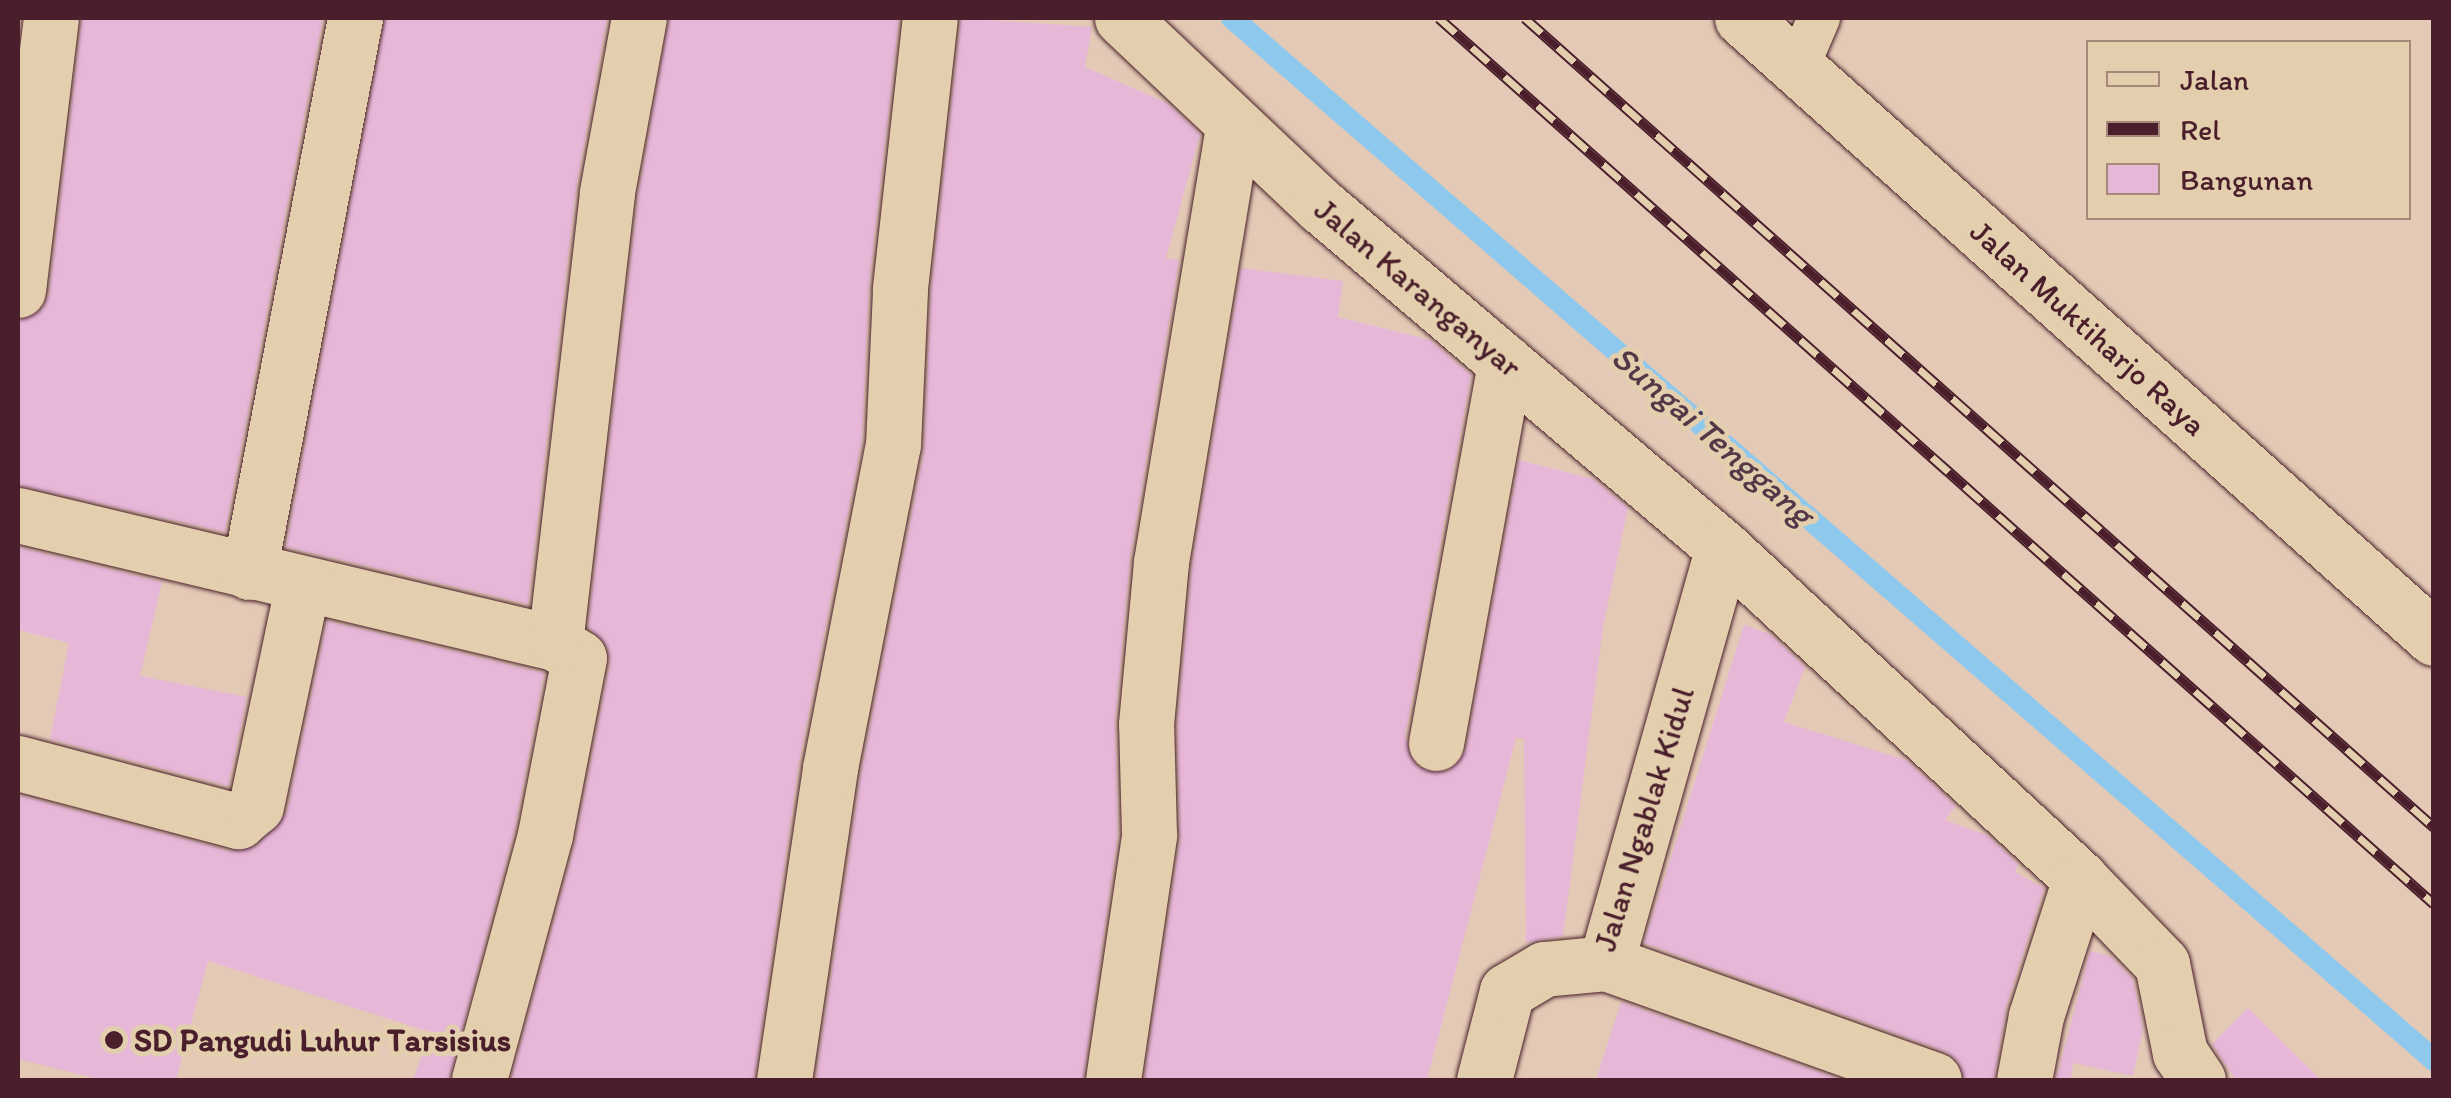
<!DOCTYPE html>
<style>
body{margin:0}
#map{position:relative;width:2451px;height:1098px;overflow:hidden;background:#e4cab6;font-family:Itim,sans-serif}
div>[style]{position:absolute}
.stream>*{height:22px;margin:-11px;padding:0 11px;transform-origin:11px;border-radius:11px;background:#8ec8ed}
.building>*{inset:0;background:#e7b7d8}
.roads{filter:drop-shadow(0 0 2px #4a1f2b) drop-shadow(0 0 2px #4a1f2b)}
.lane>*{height:42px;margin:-21px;padding:0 21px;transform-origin:21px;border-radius:21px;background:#e3cfad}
.street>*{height:55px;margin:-27.5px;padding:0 27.5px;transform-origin:27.5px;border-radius:27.5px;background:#e3cfad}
.secondary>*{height:55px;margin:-27.5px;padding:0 27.5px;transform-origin:27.5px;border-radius:27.5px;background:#e3cfad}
.rail>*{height:11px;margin-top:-5.5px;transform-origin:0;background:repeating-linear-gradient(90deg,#e3cfad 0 22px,#4a1f2b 0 44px);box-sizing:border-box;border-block:2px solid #4a1f2b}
.dots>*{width:28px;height:28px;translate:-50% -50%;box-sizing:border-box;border:5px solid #e3cfad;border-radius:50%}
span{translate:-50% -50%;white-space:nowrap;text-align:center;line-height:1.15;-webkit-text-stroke:10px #e3cfad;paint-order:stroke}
.street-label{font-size:32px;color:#4a1f2b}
.poi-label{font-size:32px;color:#4a1f2b;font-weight:700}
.left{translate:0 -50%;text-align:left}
.water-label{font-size:35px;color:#543848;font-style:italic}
.frame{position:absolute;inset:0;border:20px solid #4a1f2b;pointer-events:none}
.legend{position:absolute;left:2086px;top:40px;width:325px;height:180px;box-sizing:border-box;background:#e3cfad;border:2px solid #a68979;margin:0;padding:12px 18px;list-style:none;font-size:30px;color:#4a1f2b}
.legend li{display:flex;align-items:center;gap:20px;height:50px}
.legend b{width:50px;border:2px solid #a68979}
</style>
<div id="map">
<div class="stream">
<i style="left:1232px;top:18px;width:1591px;rotate:40.92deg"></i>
</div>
<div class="building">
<i style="clip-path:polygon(82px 18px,323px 18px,225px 532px,18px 485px,18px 321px,42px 309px,49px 294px)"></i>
<i style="clip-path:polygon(385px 18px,607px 18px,576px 188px,528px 604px,286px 547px)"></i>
<i style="clip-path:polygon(669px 18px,899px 18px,869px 285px,862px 441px,799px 762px,754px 1080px,511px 1080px,575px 843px,610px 664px,607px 645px,588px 627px,638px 197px)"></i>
<i style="clip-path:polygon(961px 18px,1092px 27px,1085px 67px,1167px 103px,1200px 134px,1166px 258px,1179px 260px,1130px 559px,1115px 721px,1118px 833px,1083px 1080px,816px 1080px,861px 773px,924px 451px,931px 290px)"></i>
<i style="clip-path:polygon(1241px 268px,1343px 281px,1338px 317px,1430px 340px,1471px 375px,1405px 737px,1417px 767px,1447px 772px,1466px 750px,1519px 460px,1593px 479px,1628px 508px,1603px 627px,1563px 936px,1526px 943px,1524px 739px,1516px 738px,1427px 1080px,1144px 1080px,1180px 840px,1177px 725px,1192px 566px)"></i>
<i style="clip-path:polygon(18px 547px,162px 582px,140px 676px,247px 697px,228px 786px,50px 739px,69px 643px,18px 630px)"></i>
<i style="clip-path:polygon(327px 621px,544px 673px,515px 828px,449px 1080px,413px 1080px,430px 1032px,208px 961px,176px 1080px,102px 1080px,18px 1059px,18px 795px,230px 851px,257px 846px,287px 812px)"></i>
<i style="clip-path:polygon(1744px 625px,1770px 634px,1805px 667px,1784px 722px,1906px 760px,1956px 806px,1945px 820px,1987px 835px,2018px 864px,2015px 872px,2044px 888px,2006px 1007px,1994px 1080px,1964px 1080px,1958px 1061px,1944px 1051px,1644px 943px)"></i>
<i style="clip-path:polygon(2090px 951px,2110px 956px,2133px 979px,2143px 1029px,2133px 1076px,2073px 1063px,2071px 1080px,2056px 1080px)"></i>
<i style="clip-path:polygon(1621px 1002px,1842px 1080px,1596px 1080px)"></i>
<i style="clip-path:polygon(2248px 1008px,2321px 1080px,2236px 1080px,2212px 1044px)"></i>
</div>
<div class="roads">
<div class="lane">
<i style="left:1798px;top:67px;width:53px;rotate:-66.8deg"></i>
</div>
<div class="street">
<i style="left:1122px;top:18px;width:274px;rotate:43.4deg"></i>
<i style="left:1321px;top:206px;width:528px;rotate:40.39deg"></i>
<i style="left:1723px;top:548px;width:487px;rotate:42.8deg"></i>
<i style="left:2080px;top:879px;width:118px;rotate:46deg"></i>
<i style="left:2162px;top:964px;width:91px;rotate:78.6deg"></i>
<i style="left:2180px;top:1053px;width:32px;rotate:56deg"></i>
<i style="left:18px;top:290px;width:274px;rotate:-83.1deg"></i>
<i style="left:18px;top:515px;width:552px;rotate:13.41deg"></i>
<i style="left:555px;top:643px;width:28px;rotate:32deg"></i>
<i style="left:579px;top:658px;width:180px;rotate:100.9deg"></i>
<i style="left:545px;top:835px;width:254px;rotate:105.1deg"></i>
<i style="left:249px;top:572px;width:564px;rotate:-79.17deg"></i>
<i style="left:555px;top:643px;width:454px;rotate:-83.4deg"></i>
<i style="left:607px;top:192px;width:177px;rotate:-79.6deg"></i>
<i style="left:1436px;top:743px;width:387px;rotate:-79.7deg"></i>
<i style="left:18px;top:763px;width:228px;rotate:14.8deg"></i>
<i style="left:238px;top:821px;width:23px;rotate:-40deg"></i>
<i style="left:256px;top:806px;width:223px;rotate:-78.1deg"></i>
<i style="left:1606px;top:963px;width:348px;rotate:19.6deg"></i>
<i style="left:784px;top:1080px;width:315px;rotate:-81.6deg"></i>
<i style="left:830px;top:768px;width:329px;rotate:-79deg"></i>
<i style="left:893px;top:445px;width:157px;rotate:-87.4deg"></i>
<i style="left:900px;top:288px;width:272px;rotate:-83.7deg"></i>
<i style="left:1113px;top:1080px;width:248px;rotate:-81.6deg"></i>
<i style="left:1149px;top:835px;width:111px;rotate:-91.5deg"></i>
<i style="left:1146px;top:724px;width:163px;rotate:-84.7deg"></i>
<i style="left:1161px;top:562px;width:443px;rotate:-80.6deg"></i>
<i style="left:1484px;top:1080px;width:92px;rotate:-75.5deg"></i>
<i style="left:1507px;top:991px;width:43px;rotate:-30.7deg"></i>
<i style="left:1544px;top:969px;width:62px;rotate:-5.5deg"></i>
<i style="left:1606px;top:963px;width:431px;rotate:-74.3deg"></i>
<i style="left:2024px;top:1080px;width:65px;rotate:-79.4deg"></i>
<i style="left:2036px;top:1016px;width:144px;rotate:-72.2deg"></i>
</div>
<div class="secondary">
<i style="left:1742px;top:18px;width:929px;rotate:41.86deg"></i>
</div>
</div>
<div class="rail">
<i style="left:1439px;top:18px;width:1332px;rotate:41.68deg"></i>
<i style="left:1525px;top:18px;width:1217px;rotate:41.67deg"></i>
</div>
<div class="dots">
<i style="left:114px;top:1040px;background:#4a1f2b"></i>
</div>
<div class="street-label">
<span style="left:1418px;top:288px;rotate:40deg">Jalan Karanganyar</span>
<span style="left:2088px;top:328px;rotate:42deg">Jalan Muktiharjo Raya</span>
<span style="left:1644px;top:819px;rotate:-73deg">Jalan Ngablak Kidul</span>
</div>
<div class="poi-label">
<span class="left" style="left:134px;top:1040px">SD Pangudi Luhur Tarsisius</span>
</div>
<div class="water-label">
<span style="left:1713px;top:435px;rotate:41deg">Sungai Tenggang</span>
</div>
<div class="frame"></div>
<ul class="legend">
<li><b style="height:12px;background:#e3cfad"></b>Jalan</li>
<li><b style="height:12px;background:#4a1f2b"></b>Rel</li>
<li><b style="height:28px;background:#e7b7d8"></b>Bangunan</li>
</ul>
</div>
